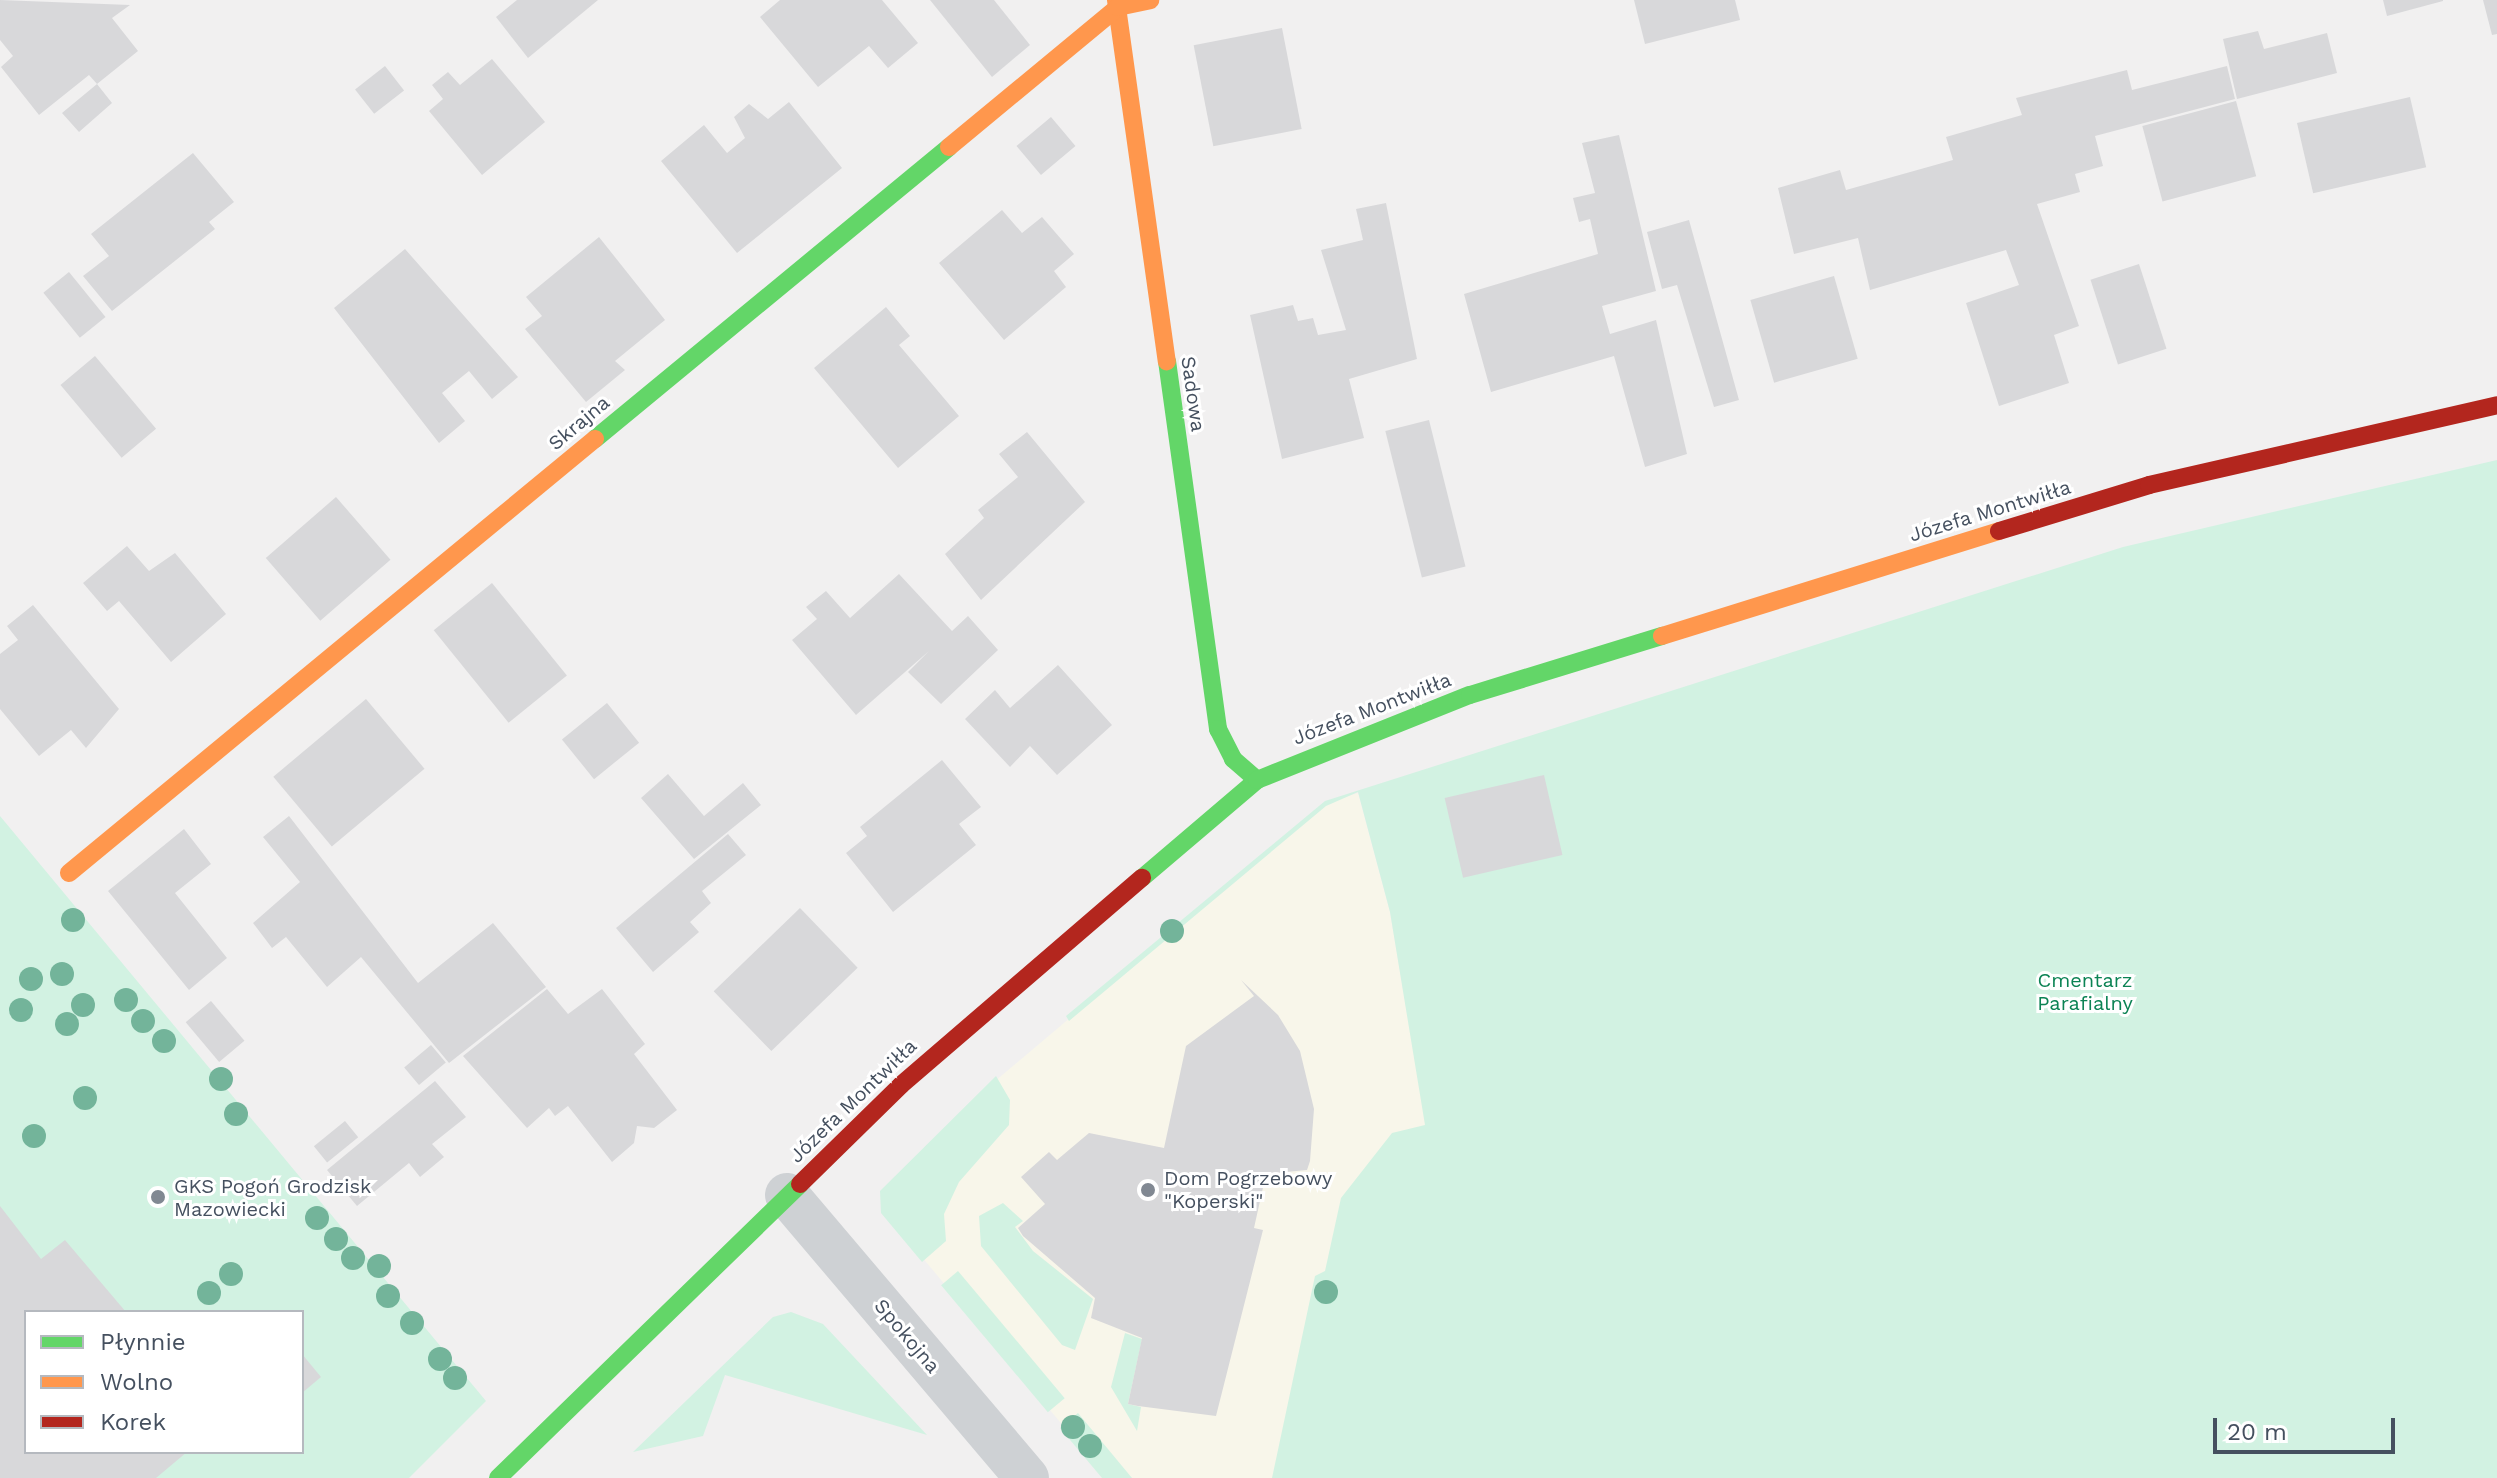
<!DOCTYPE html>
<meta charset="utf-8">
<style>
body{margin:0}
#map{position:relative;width:2497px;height:1478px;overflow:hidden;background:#f1f0f0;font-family:"Work Sans",sans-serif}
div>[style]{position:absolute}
.commercial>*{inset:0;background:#f8f6ea}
.green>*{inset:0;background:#d2f2e2;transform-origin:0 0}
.building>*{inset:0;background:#d8d8da;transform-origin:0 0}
.street>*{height:44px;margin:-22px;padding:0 22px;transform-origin:22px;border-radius:22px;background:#ced1d4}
.fast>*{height:18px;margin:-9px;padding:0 9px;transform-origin:9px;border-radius:9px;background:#63d668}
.slow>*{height:18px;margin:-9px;padding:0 9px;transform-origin:9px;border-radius:9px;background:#ff974d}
.jam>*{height:18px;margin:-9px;padding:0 9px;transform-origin:9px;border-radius:9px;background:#b3261e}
.trees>*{width:24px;height:24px;margin:-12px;border-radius:50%;background:#73b49a}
.dots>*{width:22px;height:22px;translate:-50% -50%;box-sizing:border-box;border:4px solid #fff;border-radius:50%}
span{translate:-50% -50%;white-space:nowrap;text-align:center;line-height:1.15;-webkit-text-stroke:6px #fff;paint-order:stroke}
.street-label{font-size:20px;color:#45505f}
.park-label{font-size:20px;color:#0c8354}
.poi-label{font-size:20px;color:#45505f}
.left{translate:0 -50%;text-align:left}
.legend{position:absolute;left:24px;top:1310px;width:280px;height:144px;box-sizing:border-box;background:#fff;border:2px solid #b5b9bf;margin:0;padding:10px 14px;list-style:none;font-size:24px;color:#45505f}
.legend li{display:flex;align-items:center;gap:16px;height:40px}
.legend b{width:40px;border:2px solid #b5b9bf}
.scale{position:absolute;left:2213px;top:1418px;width:182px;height:36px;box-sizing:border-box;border:4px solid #45505f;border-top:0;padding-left:10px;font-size:24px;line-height:28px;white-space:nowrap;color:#45505f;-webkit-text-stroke:6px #fff;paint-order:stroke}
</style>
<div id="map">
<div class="commercial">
<i style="clip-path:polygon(1358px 793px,1390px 912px,1426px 1126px,1294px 1478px,1107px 1478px,921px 1256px,988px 1087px,1325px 803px)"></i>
</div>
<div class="green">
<i style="clip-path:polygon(2497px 460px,2497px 1478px,1272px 1478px,1315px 1276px,1325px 1271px,1341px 1198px,1392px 1133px,1425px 1125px,1390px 912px,1358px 792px,1326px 806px,1069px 1021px,1066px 1016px,1325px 801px,2123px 547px)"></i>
<i style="clip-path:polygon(evenodd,0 816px,486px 1401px,409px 1478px,0 1478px,0 816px,26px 1312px,302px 1312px,302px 1452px,26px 1452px,26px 1312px)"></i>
<i style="clip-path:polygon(996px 1076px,1010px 1100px,1009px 1125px,959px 1182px,944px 1214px,946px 1241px,922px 1262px,881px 1213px,880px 1191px)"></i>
<i style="clip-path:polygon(1003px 1203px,1023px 1221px,1015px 1227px,1033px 1251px,1093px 1299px,1075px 1350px,1062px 1345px,981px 1246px,979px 1216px)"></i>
<i style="left:958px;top:1271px;width:166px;height:22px;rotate:50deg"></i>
<i style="clip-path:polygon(791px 1312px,823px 1324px,927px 1435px,725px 1375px,703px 1436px,633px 1452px,773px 1317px)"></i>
<i style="clip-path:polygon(1125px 1333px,1142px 1339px,1128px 1404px,1141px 1407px,1137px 1431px,1111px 1387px)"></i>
<i style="clip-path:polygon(1078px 1413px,1132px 1478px,1102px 1478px,1060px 1428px)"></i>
</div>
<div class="building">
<i style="clip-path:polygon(0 0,130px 5px,112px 18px,138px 51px,97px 84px,112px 103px,79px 132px,62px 113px,97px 84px,89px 75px,39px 115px,1px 67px,13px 56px,0 40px)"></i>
<i style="clip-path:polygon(517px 0,598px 0,528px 58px,496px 17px)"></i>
<i style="clip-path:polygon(780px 0,882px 0,918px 43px,888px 68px,869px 46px,818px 87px,760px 17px)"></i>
<i style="clip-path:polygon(930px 0,994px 0,1030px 45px,992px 77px)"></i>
<i style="clip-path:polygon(1634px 0,1735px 0,1740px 20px,1645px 44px)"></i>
<i style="clip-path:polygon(2383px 0,2443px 0,2443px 1px,2387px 16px)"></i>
<i style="clip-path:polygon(2483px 0,2497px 0,2497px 34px,2492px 35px)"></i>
<i style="left:1282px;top:28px;width:103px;height:90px;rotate:79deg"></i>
<i style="clip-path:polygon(2258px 31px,2264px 49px,2327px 33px,2337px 73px,2237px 99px,2223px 39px)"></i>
<i style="clip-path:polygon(492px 59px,545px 122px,482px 175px,429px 111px,443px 99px,432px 85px,448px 72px,460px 85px)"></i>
<i style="left:385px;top:66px;width:31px;height:38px;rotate:52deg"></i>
<i style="clip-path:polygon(2227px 66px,2235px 99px,2095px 136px,2103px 166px,2075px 174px,2080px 192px,2037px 204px,2079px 326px,2054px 335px,2069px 383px,1999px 406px,1966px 303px,2019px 285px,2006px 250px,1870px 290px,1858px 238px,1794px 254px,1778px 188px,1840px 170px,1846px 190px,1953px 160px,1946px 137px,2022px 115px,2016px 98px,2127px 70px,2132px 90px)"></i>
<i style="left:2410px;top:97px;width:72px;height:116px;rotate:77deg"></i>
<i style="left:2236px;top:101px;width:78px;height:97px;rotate:75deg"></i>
<i style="clip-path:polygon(789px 102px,842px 168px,737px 253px,661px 161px,704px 125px,727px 153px,745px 138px,734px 117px,749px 104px,768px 119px)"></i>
<i style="left:1051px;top:117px;width:38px;height:45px;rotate:50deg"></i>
<i style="clip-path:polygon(1619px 135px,1656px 291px,1602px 306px,1610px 334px,1656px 320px,1687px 454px,1645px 467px,1614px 356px,1491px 392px,1464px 294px,1598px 254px,1590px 219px,1579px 222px,1573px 198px,1595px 193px,1582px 143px)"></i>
<i style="clip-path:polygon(193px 153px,234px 202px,209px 222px,215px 229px,112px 311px,83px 276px,109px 256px,91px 234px)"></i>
<i style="clip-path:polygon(1386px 203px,1417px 359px,1349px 379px,1364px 438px,1282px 459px,1250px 315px,1293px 305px,1298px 321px,1313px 318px,1318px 335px,1346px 330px,1321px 250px,1363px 240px,1356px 209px)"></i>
<i style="clip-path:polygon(1002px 210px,1022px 233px,1042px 217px,1074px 254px,1054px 271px,1066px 287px,1004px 340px,939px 263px)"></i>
<i style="clip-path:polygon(1689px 220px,1739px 400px,1714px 407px,1677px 285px,1662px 289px,1647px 232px)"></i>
<i style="clip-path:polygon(599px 237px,665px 320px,615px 361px,625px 370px,586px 402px,525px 329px,542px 316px,526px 297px)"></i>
<i style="clip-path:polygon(405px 249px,518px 377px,492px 399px,469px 371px,442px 393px,465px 421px,439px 443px,334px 308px)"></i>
<i style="left:2139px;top:264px;width:89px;height:51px;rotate:72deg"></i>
<i style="left:69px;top:272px;width:58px;height:33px;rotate:51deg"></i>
<i style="left:1834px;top:276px;width:86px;height:87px;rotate:74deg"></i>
<i style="clip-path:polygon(886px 307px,910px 336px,899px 345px,959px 416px,898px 468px,814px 368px)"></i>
<i style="left:95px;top:356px;width:95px;height:45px;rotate:50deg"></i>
<i style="left:1429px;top:420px;width:151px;height:45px;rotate:76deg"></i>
<i style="clip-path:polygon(1027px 432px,1085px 502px,981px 600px,945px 554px,984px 518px,978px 510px,1018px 477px,999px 454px)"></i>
<i style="left:336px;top:497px;width:83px;height:93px;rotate:49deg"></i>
<i style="clip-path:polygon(127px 546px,149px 571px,175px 553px,226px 614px,171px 662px,119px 601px,107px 611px,83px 583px)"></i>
<i style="clip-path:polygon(899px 574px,952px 631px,968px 616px,998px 650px,941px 704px,908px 672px,929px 651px,856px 715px,792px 640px,817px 619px,806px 607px,826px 591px,850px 618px)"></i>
<i style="left:492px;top:583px;width:119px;height:75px;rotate:51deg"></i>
<i style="clip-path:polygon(33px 605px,119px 709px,86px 748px,71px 730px,39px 756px,0 709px,0 654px,18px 640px,7px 626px)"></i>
<i style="clip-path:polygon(1058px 665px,1112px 725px,1057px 775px,1030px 746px,1010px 767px,965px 719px,995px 690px,1010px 708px)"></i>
<i style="left:366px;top:699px;width:91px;height:121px;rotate:50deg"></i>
<i style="left:607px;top:703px;width:51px;height:58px;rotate:51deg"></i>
<i style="clip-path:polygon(942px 760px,981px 807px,959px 824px,976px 845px,893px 912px,846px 853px,867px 836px,860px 827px)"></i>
<i style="clip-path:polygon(668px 774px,704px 816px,743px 783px,761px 805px,694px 859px,641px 798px)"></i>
<i style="left:1544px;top:775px;width:82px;height:102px;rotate:77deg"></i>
<i style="clip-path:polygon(289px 816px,418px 983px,493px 923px,546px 987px,449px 1063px,361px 957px,327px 987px,286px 937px,272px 948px,253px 923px,300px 882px,263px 837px)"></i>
<i style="clip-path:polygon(184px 829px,211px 864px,175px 893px,227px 958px,189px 990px,108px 891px)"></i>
<i style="clip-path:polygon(728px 834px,746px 855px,702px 891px,711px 903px,690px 922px,699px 932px,653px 972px,616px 928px)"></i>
<i style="left:800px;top:908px;width:83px;height:120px;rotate:46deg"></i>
<i style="clip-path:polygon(1241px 980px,1278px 1015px,1300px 1051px,1314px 1109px,1310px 1161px,1307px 1170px,1266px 1174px,1254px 1228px,1263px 1230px,1216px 1416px,1138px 1406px,1128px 1404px,1142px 1338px,1091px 1318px,1095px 1298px,1023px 1236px,1018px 1228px,1045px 1204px,1021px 1177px,1049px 1152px,1057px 1160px,1089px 1133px,1164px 1148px,1186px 1046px,1254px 996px)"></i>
<i style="clip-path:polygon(547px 989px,568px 1014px,602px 989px,645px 1044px,634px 1054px,677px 1110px,654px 1128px,637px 1126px,634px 1143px,612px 1162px,568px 1106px,555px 1116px,549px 1108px,527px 1128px,463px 1056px)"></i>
<i style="left:211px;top:1001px;width:52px;height:33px;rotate:50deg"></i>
<i style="left:431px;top:1045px;width:23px;height:35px;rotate:50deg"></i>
<i style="clip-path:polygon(435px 1081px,466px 1117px,432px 1144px,444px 1157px,420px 1177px,409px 1163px,357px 1206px,327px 1170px)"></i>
<i style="left:345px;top:1121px;width:21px;height:40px;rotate:51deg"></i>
<i style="clip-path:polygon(0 1206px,41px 1259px,65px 1240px,126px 1312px,26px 1312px,26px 1452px,187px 1452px,156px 1478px,0 1478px)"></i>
<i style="clip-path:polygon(302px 1354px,321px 1377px,302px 1393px)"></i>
</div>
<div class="street">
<i style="left:787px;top:1195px;width:371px;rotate:49.7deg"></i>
</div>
<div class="fast">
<i style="left:1167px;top:361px;width:372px;rotate:82.1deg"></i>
<i style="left:1218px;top:729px;width:34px;rotate:63deg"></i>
<i style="left:1233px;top:759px;width:32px;rotate:41deg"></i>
<i style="left:595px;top:439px;width:459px;rotate:-39.5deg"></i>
<i style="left:1142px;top:878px;width:151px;rotate:-40.4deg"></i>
<i style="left:1257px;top:780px;width:229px;rotate:-21.8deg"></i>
<i style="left:1470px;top:695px;width:201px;rotate:-17.1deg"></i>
<i style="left:498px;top:1478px;width:421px;rotate:-44.2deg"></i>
</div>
<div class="slow">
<i style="left:1116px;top:0;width:365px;rotate:82deg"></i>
<i style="left:949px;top:147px;width:219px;rotate:-39.6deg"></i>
<i style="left:1118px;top:7px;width:33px;rotate:-12deg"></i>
<i style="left:1662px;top:636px;width:353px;rotate:-17.3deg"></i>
<i style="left:69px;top:873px;width:682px;rotate:-39.53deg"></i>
</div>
<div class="jam">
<i style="left:1999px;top:531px;width:157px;rotate:-17deg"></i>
<i style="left:2149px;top:485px;width:357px;rotate:-12.9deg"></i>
<i style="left:800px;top:1184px;width:141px;rotate:-44.4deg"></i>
<i style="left:901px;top:1085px;width:318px;rotate:-40.7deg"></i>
</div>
<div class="trees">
<i style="left:73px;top:920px"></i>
<i style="left:1172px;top:931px"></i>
<i style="left:62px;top:974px"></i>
<i style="left:31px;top:979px"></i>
<i style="left:126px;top:1000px"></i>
<i style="left:83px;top:1005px"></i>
<i style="left:21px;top:1010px"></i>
<i style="left:143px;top:1021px"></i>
<i style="left:67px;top:1024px"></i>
<i style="left:164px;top:1041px"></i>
<i style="left:221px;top:1079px"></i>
<i style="left:85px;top:1098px"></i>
<i style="left:236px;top:1114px"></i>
<i style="left:34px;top:1136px"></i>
<i style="left:317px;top:1218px"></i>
<i style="left:336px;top:1239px"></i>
<i style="left:353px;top:1258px"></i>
<i style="left:379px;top:1266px"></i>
<i style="left:231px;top:1274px"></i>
<i style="left:1326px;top:1292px"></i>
<i style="left:209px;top:1293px"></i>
<i style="left:388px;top:1296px"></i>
<i style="left:412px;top:1323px"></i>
<i style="left:440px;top:1359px"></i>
<i style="left:455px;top:1378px"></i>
<i style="left:1073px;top:1427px"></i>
<i style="left:1090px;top:1446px"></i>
</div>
<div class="dots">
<i style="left:1148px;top:1190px;background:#818892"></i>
<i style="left:158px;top:1197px;background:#818892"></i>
</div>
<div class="street-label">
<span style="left:1193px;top:394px;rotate:82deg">Sadowa</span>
<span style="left:579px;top:423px;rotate:-40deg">Skrajna</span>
<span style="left:1990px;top:511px;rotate:-17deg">Józefa Montwiłła</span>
<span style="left:1372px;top:709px;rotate:-21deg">Józefa Montwiłła</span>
<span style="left:853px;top:1101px;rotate:-44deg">Józefa Montwiłła</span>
<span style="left:907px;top:1336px;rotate:50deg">Spokojna</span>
</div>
<div class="park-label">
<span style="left:2085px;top:992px">Cmentarz<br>Parafialny</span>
</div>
<div class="poi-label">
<span class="left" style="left:1164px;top:1190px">Dom Pogrzebowy<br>"Koperski"</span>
<span class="left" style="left:174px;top:1198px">GKS Pogoń Grodzisk<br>Mazowiecki</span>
</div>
<ul class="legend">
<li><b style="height:10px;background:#63d668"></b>Płynnie</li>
<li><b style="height:10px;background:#ff974d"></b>Wolno</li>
<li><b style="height:10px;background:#b3261e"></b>Korek</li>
</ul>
<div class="scale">20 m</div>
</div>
